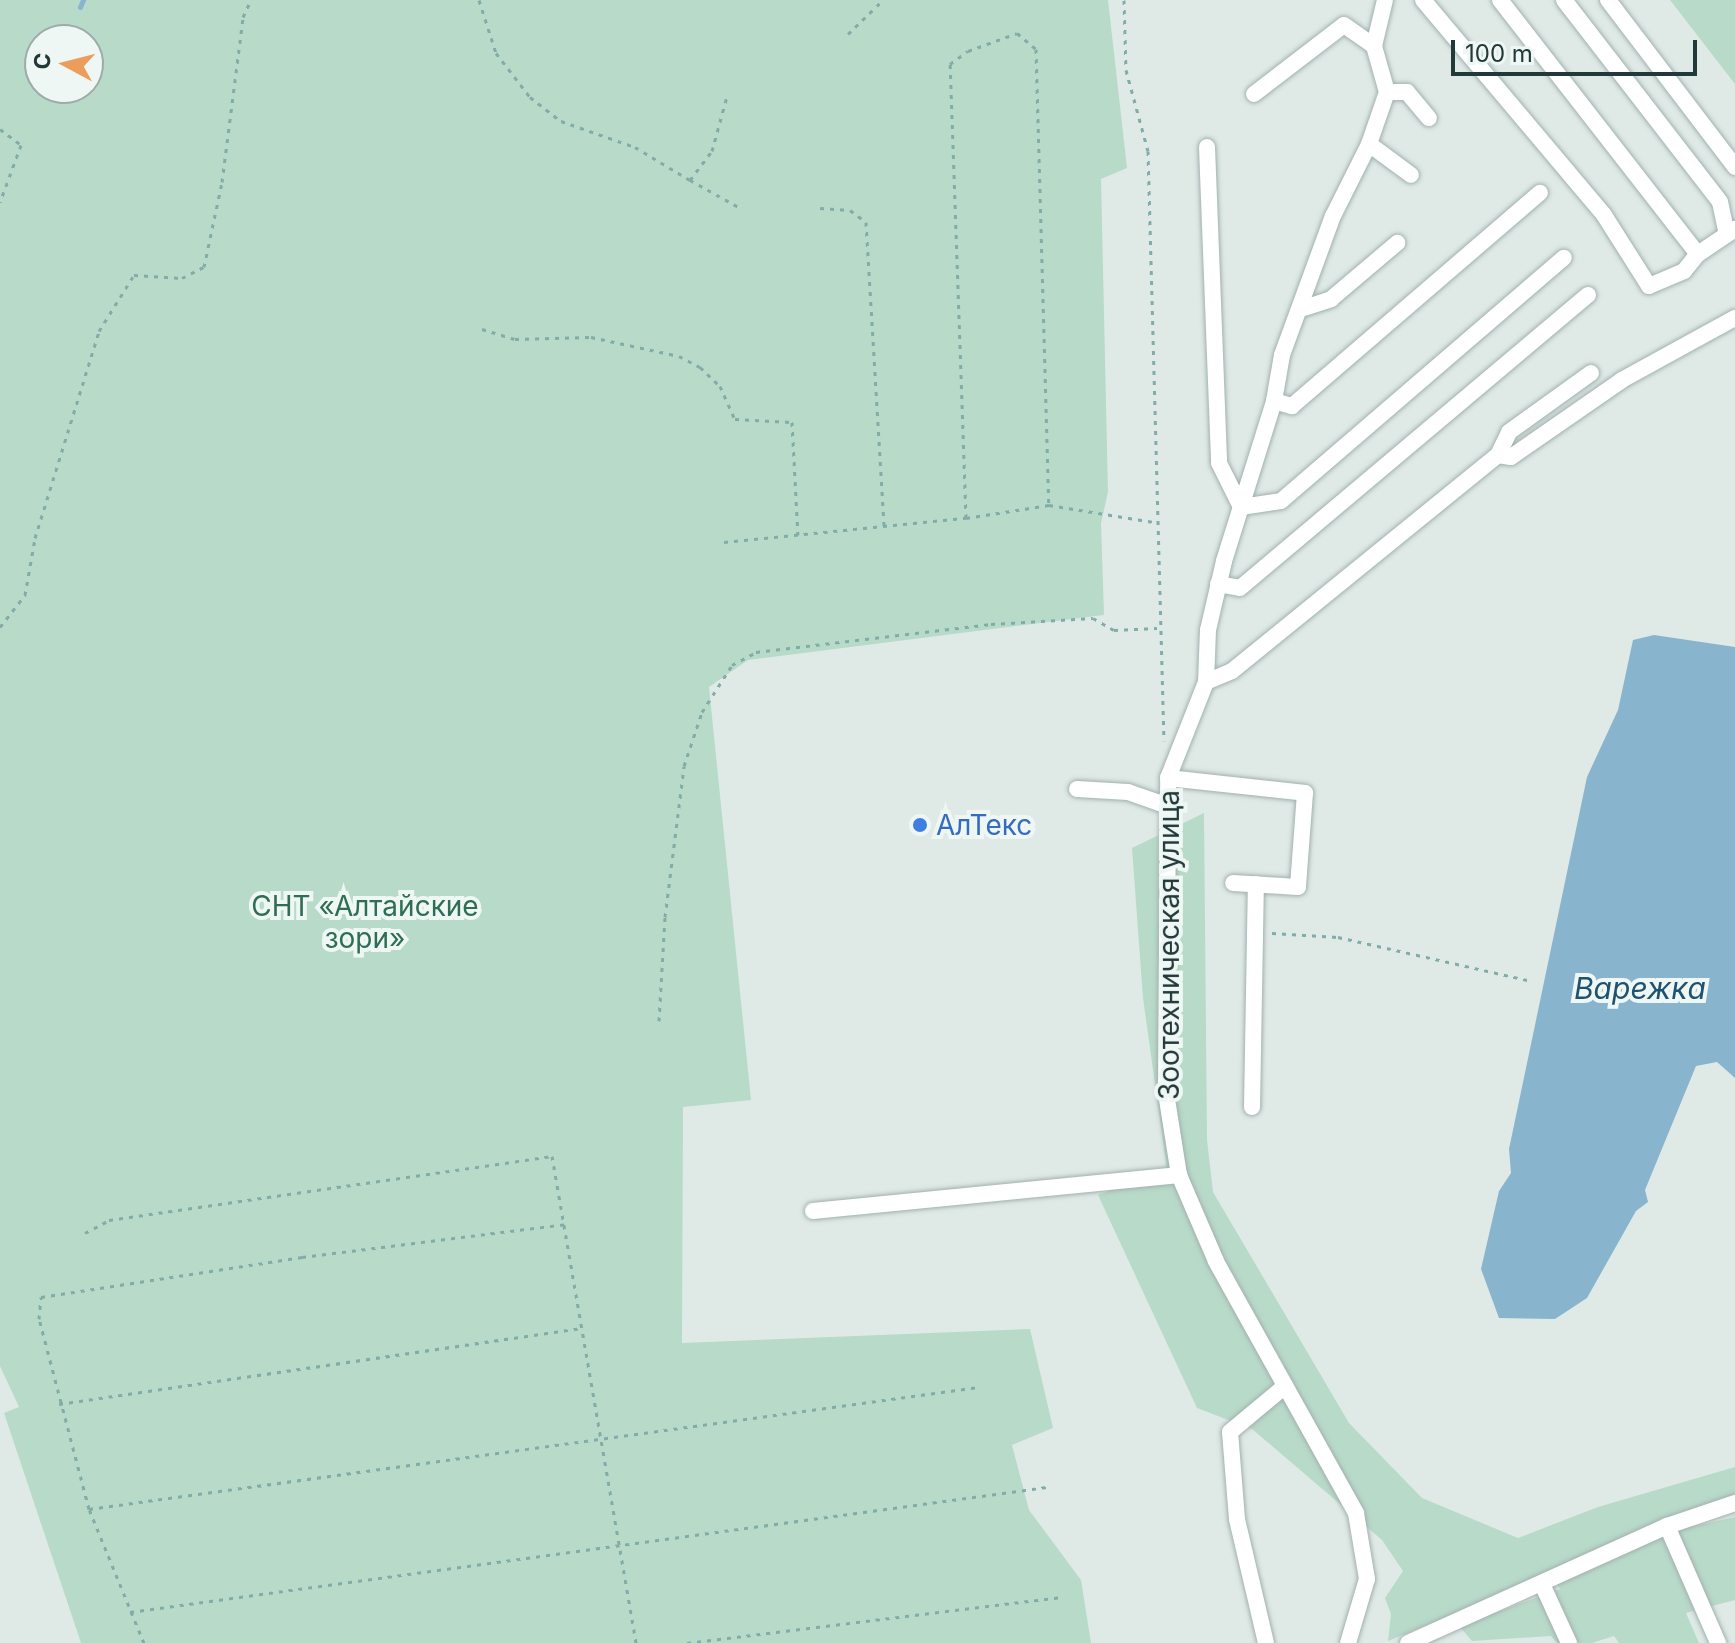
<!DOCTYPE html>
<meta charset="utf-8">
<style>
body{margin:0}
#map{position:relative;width:1735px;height:1643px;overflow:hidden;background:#dfeae7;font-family:Inter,sans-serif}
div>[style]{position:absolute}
.green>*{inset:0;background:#b8dac9}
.water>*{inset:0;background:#88b4cd}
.stream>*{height:5px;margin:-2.5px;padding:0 2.5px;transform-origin:2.5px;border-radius:2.5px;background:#88b4cd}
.path>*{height:3px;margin-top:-1.5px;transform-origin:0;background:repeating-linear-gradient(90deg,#81aca8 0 4px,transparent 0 10px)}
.roads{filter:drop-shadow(0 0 2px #a2b1af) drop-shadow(0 0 2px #a2b1af)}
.minor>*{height:16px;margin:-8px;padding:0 8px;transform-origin:8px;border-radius:8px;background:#fff}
.dots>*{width:22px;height:22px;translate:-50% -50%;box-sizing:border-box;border:4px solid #eff7f4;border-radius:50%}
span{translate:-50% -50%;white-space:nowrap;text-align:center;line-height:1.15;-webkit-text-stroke:8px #eff7f4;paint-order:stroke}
.shop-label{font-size:28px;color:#366cbe}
.left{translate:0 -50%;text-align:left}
.park-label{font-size:28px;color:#2d6e54}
.street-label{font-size:28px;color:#213938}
.water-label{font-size:30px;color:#1e5272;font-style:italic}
.north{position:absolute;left:24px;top:24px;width:80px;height:80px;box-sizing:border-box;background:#eff7f4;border:2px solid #9daba9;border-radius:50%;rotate:277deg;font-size:22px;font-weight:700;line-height:32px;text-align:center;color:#213938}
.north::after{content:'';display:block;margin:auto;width:28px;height:36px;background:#ec9d5b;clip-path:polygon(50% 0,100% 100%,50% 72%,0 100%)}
.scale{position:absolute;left:1451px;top:40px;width:246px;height:36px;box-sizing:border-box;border:4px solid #213938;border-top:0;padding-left:10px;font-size:24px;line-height:28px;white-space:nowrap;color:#213938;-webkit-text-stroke:6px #eff7f4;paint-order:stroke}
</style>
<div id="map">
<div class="green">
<i style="clip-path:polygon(evenodd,0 0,1108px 0,1127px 168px,1101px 179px,1108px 492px,1101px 523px,1104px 615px,748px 660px,709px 687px,751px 1100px,683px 1107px,682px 1343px,1030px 1329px,1053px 1428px,1012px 1445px,1029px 1510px,1081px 1580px,1091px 1643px,81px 1643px,4px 1413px,19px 1407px,0 1366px,0 0,40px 40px,88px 40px,88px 88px,40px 88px,40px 40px)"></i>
<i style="clip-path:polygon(1670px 0,1735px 0,1735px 84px)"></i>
<i style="clip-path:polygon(1204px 813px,1207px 1140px,1213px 1192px,1349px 1423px,1422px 1498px,1518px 1538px,1598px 1507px,1735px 1467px,1735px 1495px,1691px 1511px,1695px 1526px,1735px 1517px,1735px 1600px,1686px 1613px,1699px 1643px,1619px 1643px,1614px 1636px,1592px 1643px,1557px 1643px,1551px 1636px,1472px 1641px,1459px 1626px,1560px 1589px,1551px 1573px,1388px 1641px,1391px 1614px,1385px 1598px,1403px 1571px,1382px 1540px,1252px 1429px,1197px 1408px,1098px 1195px,1167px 1170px,1143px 998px,1132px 848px)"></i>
</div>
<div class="water">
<i style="clip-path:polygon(1654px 635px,1735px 647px,1735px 1078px,1717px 1062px,1696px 1066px,1645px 1190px,1648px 1202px,1636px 1211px,1587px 1298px,1555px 1319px,1499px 1318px,1481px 1269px,1499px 1191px,1511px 1173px,1509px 1149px,1587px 777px,1618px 710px,1633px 640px)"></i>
</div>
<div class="stream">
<i style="left:80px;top:7px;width:8px;rotate:-67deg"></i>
</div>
<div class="path">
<i style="left:479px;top:0;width:56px;rotate:72.2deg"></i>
<i style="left:496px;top:53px;width:56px;rotate:52.3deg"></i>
<i style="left:530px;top:97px;width:39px;rotate:38deg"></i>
<i style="left:561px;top:121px;width:78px;rotate:19.4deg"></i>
<i style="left:635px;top:147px;width:64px;rotate:31deg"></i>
<i style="left:690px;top:180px;width:36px;rotate:-53deg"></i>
<i style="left:712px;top:151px;width:57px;rotate:-74.7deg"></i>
<i style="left:1124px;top:0;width:70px;rotate:88.4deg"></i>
<i style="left:1126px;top:70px;width:84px;rotate:74.8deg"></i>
<i style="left:1148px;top:151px;width:590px;rotate:88.45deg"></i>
<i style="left:848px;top:34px;width:49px;rotate:-44.2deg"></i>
<i style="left:0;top:129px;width:26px;rotate:37deg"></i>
<i style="left:21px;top:145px;width:61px;rotate:110.2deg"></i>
<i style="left:690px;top:180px;width:60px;rotate:29.1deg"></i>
<i style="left:820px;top:208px;width:30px;rotate:4deg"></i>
<i style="left:850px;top:210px;width:20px;rotate:37deg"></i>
<i style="left:866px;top:222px;width:306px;rotate:86.6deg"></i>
<i style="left:482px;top:329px;width:34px;rotate:17deg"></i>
<i style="left:515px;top:339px;width:76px;rotate:-1.5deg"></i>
<i style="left:591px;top:337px;width:90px;rotate:12.2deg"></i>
<i style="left:679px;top:356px;width:24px;rotate:28deg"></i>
<i style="left:700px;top:367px;width:28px;rotate:44deg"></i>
<i style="left:720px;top:386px;width:36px;rotate:66deg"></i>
<i style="left:735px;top:419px;width:57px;rotate:3deg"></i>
<i style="left:792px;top:422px;width:113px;rotate:87deg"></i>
<i style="left:966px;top:518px;width:454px;rotate:-92deg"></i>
<i style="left:950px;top:64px;width:22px;rotate:-36deg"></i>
<i style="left:968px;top:51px;width:52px;rotate:-20.2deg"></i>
<i style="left:1017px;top:33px;width:25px;rotate:40deg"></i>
<i style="left:1036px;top:49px;width:456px;rotate:88.4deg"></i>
<i style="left:724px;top:542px;width:243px;rotate:-5.7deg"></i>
<i style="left:966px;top:518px;width:84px;rotate:-8.9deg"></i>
<i style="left:1049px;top:505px;width:106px;rotate:9.2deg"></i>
<i style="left:0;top:627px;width:41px;rotate:-52deg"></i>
<i style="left:25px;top:595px;width:58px;rotate:-80deg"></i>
<i style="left:35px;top:538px;width:217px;rotate:-72.8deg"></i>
<i style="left:99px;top:331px;width:66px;rotate:-58deg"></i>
<i style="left:134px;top:275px;width:48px;rotate:3.6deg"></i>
<i style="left:182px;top:278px;width:25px;rotate:-27deg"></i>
<i style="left:204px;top:267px;width:87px;rotate:-78deg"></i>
<i style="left:222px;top:182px;width:166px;rotate:-82.7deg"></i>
<i style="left:243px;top:17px;width:19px;rotate:-65deg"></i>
<i style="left:1272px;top:933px;width:66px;rotate:3.5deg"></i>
<i style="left:1338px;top:937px;width:194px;rotate:12.8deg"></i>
<i style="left:659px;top:1021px;width:104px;rotate:-86.7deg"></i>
<i style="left:665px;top:917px;width:152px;rotate:-82.8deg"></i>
<i style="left:684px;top:766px;width:57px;rotate:-71.6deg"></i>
<i style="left:702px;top:712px;width:56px;rotate:-57.4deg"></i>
<i style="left:732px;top:665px;width:27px;rotate:-28deg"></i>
<i style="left:756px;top:652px;width:237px;rotate:-6.8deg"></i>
<i style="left:991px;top:624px;width:102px;rotate:-3.4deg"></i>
<i style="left:1093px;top:618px;width:24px;rotate:30deg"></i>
<i style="left:1114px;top:630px;width:43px;rotate:-2.7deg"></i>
<i style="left:85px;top:1233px;width:27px;rotate:-28deg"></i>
<i style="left:109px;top:1220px;width:448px;rotate:-8.2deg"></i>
<i style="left:552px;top:1156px;width:494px;rotate:80.2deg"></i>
<i style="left:59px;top:1404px;width:528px;rotate:-8.28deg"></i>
<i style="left:89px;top:1509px;width:898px;rotate:-7.81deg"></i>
<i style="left:130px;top:1612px;width:925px;rotate:-7.76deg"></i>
<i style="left:144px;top:1643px;width:145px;rotate:-112.3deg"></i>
<i style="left:89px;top:1509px;width:196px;rotate:-104.7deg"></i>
<i style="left:39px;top:1319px;width:22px;rotate:-85deg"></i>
<i style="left:41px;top:1297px;width:264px;rotate:-8.7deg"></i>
<i style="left:302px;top:1257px;width:266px;rotate:-7.1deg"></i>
<i style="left:687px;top:1643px;width:376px;rotate:-7deg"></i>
</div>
<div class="roads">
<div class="minor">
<i style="left:1423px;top:0;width:281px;rotate:49.9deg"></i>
<i style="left:1604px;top:215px;width:84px;rotate:57.6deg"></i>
<i style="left:1649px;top:286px;width:38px;rotate:-23deg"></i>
<i style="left:1684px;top:271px;width:22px;rotate:-51deg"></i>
<i style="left:1698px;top:254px;width:45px;rotate:-34deg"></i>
<i style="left:1500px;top:0;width:322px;rotate:52.1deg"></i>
<i style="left:1564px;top:0;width:255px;rotate:52.3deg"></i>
<i style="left:1720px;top:202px;width:33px;rotate:78deg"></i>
<i style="left:1608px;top:0;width:210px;rotate:52.7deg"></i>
<i style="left:1387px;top:92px;width:20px"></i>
<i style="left:1407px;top:92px;width:34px;rotate:50deg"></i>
<i style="left:1254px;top:94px;width:113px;rotate:-37.5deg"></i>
<i style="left:1344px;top:25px;width:37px;rotate:35deg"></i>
<i style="left:1369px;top:144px;width:52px;rotate:36.4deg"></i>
<i style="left:1207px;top:147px;width:316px;rotate:87.8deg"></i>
<i style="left:1219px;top:463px;width:49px;rotate:63.4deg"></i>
<i style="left:1241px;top:507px;width:40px;rotate:-8.5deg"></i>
<i style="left:1281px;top:501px;width:373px;rotate:-40.7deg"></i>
<i style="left:1301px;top:309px;width:32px;rotate:-18deg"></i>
<i style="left:1331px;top:299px;width:87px;rotate:-40.3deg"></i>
<i style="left:1274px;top:401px;width:19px;rotate:16deg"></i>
<i style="left:1292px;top:406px;width:327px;rotate:-40.7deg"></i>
<i style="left:1498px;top:455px;width:25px;rotate:-64deg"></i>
<i style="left:1509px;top:432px;width:101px;rotate:-35.7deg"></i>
<i style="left:1218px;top:584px;width:22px;rotate:10deg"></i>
<i style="left:1240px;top:588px;width:455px;rotate:-40.1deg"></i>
<i style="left:1206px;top:682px;width:28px;rotate:-23deg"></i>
<i style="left:1232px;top:671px;width:343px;rotate:-39.1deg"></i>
<i style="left:1498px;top:455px;width:13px;rotate:9deg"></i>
<i style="left:1511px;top:457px;width:135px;rotate:-34.7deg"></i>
<i style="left:1622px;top:380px;width:129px;rotate:-28.8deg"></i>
<i style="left:1168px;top:778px;width:138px;rotate:6.2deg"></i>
<i style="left:1305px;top:793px;width:94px;rotate:94.3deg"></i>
<i style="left:1298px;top:887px;width:65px;rotate:-176.5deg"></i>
<i style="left:1077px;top:789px;width:51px;rotate:3.4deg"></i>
<i style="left:1128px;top:792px;width:42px;rotate:19.3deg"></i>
<i style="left:1252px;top:1107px;width:223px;rotate:-89deg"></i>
<i style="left:813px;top:1211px;width:368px;rotate:-5.6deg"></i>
<i style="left:1667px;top:1526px;width:128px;rotate:66.4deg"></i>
<i style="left:1542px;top:1584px;width:65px;rotate:65.4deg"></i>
<i style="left:1266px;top:1643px;width:127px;rotate:-103.2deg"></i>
<i style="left:1237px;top:1519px;width:87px;rotate:-94.6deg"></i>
<i style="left:1230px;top:1432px;width:72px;rotate:-39.9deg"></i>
<i style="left:1348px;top:1643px;width:67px;rotate:-73.5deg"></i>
<i style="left:1367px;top:1579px;width:67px;rotate:-99.5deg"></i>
<i style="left:1356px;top:1513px;width:288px;rotate:-119.1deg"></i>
<i style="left:1216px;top:1261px;width:94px;rotate:-113.3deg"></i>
<i style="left:1179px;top:1175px;width:83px;rotate:-99deg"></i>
<i style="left:1166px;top:1093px;width:315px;rotate:-89.6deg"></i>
<i style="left:1168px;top:778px;width:103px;rotate:-68.4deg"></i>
<i style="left:1206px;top:682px;width:52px;rotate:-87.8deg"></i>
<i style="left:1208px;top:630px;width:71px;rotate:-76.9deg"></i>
<i style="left:1224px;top:561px;width:168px;rotate:-72.6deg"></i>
<i style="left:1274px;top:401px;width:47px;rotate:-80.1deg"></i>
<i style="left:1282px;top:355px;width:148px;rotate:-69.9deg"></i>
<i style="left:1333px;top:216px;width:80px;rotate:-63.4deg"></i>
<i style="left:1369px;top:144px;width:55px;rotate:-70.9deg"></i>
<i style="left:1387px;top:92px;width:48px;rotate:-105.8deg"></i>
<i style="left:1374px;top:46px;width:47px;rotate:-76.6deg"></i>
<i style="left:1408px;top:1643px;width:284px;rotate:-24.3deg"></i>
<i style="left:1667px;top:1526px;width:72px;rotate:-18.7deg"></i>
</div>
</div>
<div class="dots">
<i style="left:920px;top:825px;background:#3f7fe0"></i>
</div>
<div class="shop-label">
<span class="left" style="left:936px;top:825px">АлТекс</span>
</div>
<div class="park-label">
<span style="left:365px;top:922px">СНТ «Алтайские<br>зори»</span>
</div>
<div class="street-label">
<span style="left:1169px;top:945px;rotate:-90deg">Зоотехническая улица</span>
</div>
<div class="water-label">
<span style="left:1640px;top:988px">Варежка</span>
</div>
<div class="north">С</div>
<div class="scale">100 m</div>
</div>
